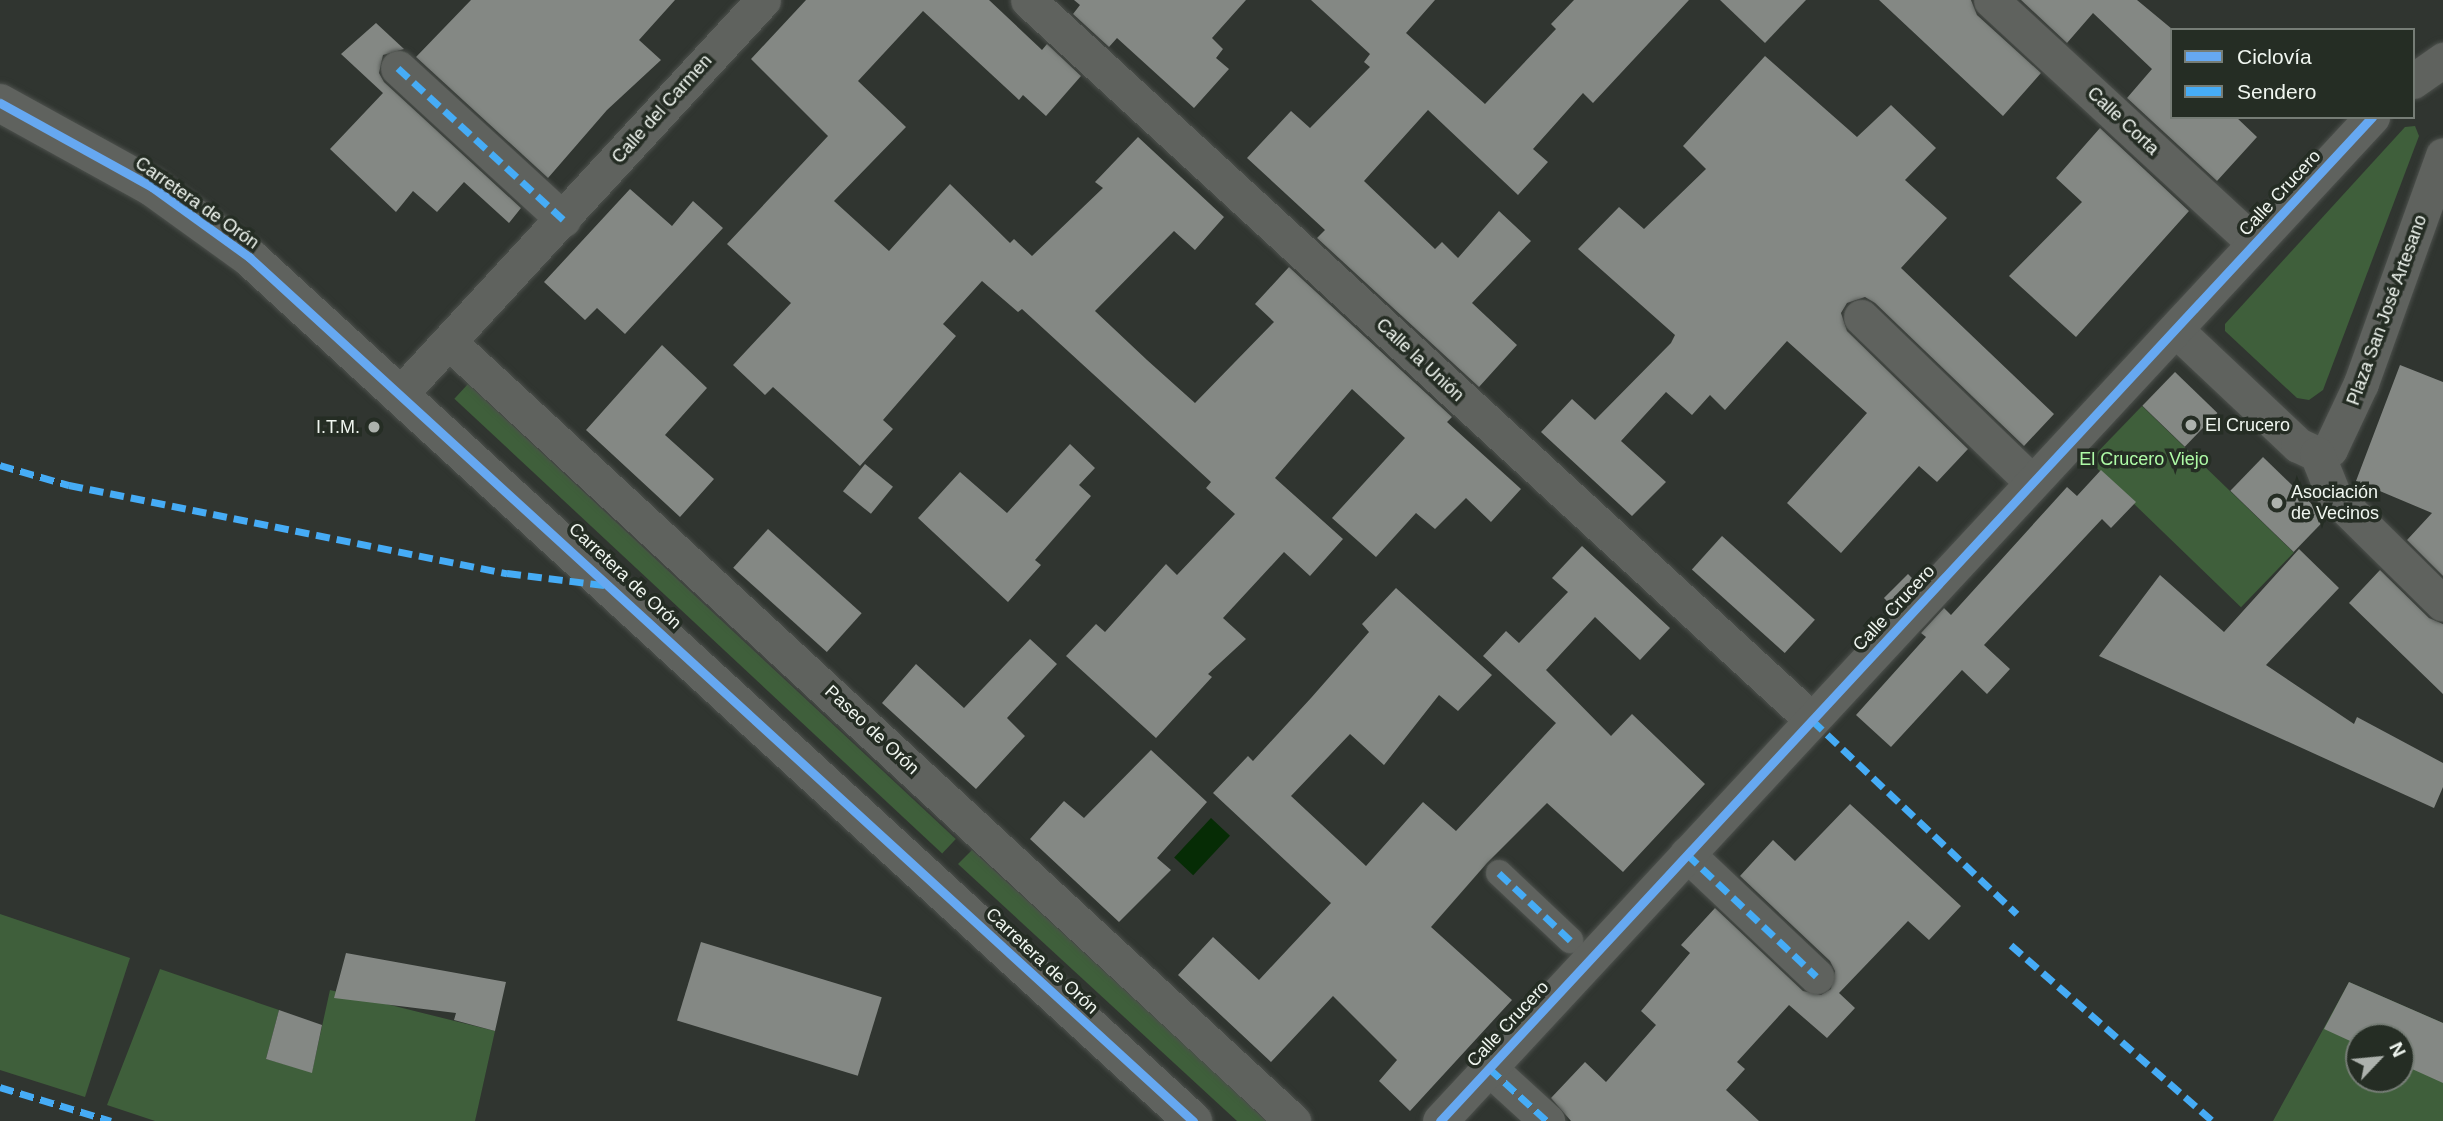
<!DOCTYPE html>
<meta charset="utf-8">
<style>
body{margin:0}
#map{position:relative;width:2443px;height:1121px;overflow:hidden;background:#303530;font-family:Arial,sans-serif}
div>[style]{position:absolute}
.green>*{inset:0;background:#3f5f3b;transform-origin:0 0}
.water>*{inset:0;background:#062c05;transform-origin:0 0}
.building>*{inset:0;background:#848884;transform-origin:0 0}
.roads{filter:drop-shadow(0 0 2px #4c504c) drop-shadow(0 0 2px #4c504c)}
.pedestrian>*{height:26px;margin:-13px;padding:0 13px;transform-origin:13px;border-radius:13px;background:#5f625e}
.minor>*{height:35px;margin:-17.5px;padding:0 17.5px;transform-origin:17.5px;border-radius:17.5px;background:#5f625e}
.tertiary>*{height:38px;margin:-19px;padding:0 19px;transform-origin:19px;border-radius:19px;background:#5f625e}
.quiet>*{height:7px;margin-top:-3.5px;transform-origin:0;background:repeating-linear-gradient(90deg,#46acf6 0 14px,transparent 0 21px)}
.cycleway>*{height:9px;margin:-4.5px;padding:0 4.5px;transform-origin:4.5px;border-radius:4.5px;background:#66a8f1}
.dots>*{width:19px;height:19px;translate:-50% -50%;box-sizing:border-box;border:4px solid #252d24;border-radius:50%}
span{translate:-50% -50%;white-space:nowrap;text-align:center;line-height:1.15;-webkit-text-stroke:7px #252d24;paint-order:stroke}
.street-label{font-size:18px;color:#f0f6f0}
.poi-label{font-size:18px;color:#f0f6f0}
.left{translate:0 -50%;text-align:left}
.right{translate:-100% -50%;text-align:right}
.park-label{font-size:18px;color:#aefaa6}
.legend{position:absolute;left:2170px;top:28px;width:245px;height:91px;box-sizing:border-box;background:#252d24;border:2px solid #767d76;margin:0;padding:9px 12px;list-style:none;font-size:21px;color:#f0f6f0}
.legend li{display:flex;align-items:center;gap:14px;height:35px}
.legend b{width:35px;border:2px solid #767d76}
.north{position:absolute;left:2345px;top:1023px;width:70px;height:70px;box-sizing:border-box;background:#252d24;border:2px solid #767d76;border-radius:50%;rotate:64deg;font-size:19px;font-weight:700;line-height:28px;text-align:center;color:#f0f6f0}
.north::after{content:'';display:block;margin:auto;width:24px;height:32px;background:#adb2ad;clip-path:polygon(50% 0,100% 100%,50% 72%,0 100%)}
</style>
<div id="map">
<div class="green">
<i style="clip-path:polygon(2415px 126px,2419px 136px,2323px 390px,2309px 400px,2297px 398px,2225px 331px,2225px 324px,2405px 127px)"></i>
<i style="left:468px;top:384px;width:667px;height:20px;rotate:43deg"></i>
<i style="left:2142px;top:406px;width:211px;height:76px;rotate:44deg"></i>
<i style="clip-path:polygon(972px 850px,1225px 1082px,1266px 1121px,1237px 1121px,958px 864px)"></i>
<i style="clip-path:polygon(0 914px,130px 958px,85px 1097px,0 1070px)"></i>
<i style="clip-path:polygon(160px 969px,279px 1010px,266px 1059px,312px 1072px,330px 990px,495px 1031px,475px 1121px,155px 1121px,107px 1105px)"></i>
<i style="clip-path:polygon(evenodd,2349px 982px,2443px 1023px,2443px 1121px,2273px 1121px,2349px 982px,2359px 1037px,2401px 1037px,2401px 1079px,2359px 1079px,2359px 1037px)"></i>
</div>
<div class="water">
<i style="left:1211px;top:818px;width:26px;height:54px;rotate:43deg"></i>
</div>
<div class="building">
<i style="clip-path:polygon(471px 0,675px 0,639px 40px,661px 60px,607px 110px,548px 178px,416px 57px)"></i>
<i style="clip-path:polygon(806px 0,989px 0,1042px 50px,1047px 44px,1081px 76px,1046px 116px,1023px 95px,1019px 100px,923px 11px,858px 81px,906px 127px,834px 201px,889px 251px,950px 184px,1010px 243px,1014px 239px,1032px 256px,1103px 188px,1095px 182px,1138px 137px,1224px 217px,1195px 250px,1174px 231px,1095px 311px,1147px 360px,1195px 403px,1274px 322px,1255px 304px,1289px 267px,1452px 417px,1447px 422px,1521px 489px,1491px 522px,1466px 498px,1435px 529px,1416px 513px,1376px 557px,1332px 518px,1405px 438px,1352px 389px,1275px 478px,1343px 539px,1310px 576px,1284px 552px,1223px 618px,1246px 639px,1208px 674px,1212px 677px,1156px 738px,1066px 656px,1096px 624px,1105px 632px,1166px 564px,1177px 575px,1235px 514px,1206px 488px,1211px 482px,1022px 309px,1018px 312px,982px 281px,943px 324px,956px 336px,883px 420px,893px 429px,860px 466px,773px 387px,765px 395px,733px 365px,791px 303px,727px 244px,828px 136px,751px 59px)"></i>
<i style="clip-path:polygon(1074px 0,1246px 0,1212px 38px,1223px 49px,1216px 58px,1229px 69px,1194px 108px,1117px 38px,1109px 47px,1073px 14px,1080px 5px)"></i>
<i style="clip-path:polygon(1311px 0,1435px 0,1406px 33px,1485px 104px,1556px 29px,1551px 24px,1574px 0,1689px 0,1593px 103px,1583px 93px,1533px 149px,1548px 162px,1518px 195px,1428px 110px,1364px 181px,1435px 249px,1442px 242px,1458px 258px,1499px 211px,1531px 241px,1472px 303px,1517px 345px,1479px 387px,1317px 238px,1325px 230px,1247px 158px,1291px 111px,1310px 128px,1370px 67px,1364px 62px,1370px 54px)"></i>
<i style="clip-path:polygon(1720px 0,1806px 0,1765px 43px)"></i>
<i style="clip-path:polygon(1879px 0,1971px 0,1977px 15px,2041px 73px,2003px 116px)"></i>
<i style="clip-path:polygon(2021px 0,2137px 0,2172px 29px,2172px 117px,2236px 117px,2257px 137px,2217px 181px,2127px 98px,2152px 69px,2093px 13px,2067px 43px)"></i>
<i style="clip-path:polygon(376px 23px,404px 49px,383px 55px,379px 73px,384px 82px,521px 208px,509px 223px,464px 182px,437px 212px,413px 191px,396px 212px,330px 149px,383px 93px,341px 54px)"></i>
<i style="clip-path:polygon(1765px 56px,1857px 137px,1891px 105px,1936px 148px,1905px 180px,1947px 218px,1901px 268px,2054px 414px,2024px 446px,1875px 303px,1865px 297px,1847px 303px,1841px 313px,1847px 331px,1968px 449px,1937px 482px,1919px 466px,1841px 553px,1787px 503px,1867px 413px,1787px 341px,1725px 410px,1710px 395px,1692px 415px,1666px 392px,1621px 441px,1666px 482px,1632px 516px,1541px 432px,1572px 399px,1595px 420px,1671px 343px,1675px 335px,1578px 249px,1619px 207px,1644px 229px,1706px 169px,1683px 146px)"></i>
<i style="clip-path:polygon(2100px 128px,2189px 211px,2076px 337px,2009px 276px,2082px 202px,2056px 178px)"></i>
<i style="clip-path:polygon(630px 189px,672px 226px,693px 201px,723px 228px,625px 334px,597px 308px,585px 320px,544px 282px)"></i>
<i style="clip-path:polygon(662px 345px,707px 388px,665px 435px,714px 479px,680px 517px,586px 430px)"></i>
<i style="clip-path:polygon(2400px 365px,2443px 382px,2443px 576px,2407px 540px,2432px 513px,2356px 481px)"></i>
<i style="left:2175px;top:372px;width:59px;height:47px;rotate:44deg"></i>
<i style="clip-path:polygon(1070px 444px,1095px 468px,1079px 485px,1091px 496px,1035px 560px,1041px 565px,1008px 602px,918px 518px,960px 472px,1007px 513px)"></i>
<i style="left:2263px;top:457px;width:88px;height:47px;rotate:44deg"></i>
<i style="left:865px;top:464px;width:36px;height:35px;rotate:39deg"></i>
<i style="clip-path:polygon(2101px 470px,2136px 502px,2111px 528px,2102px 519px,1984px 645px,2010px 669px,1987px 694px,1962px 670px,1891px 747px,1856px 715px,1926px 637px,1921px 633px,1944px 608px,1951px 615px,2067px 487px,2077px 496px)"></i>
<i style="left:768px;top:529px;width:126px;height:52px;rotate:42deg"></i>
<i style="left:1722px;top:536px;width:125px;height:45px;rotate:42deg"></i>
<i style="clip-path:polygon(1582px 546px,1670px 628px,1640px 660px,1595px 617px,1546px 670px,1611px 736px,1632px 714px,1705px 784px,1623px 872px,1547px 803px,1487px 863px,1431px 927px,1512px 1000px,1410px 1111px,1379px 1081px,1397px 1060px,1333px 996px,1271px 1062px,1178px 975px,1213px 937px,1259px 980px,1331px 903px,1213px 793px,1248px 756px,1253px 761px,1311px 698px,1369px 632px,1362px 624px,1396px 588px,1492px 675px,1458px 711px,1439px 695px,1384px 765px,1350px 734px,1291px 796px,1366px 866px,1423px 802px,1456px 831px,1556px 723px,1483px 656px,1506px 631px,1519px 643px,1568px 592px,1552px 578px)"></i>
<i style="clip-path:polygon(2299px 549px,2339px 588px,2266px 665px,2354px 724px,2357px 717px,2443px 763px,2443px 787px,2434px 808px,2099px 656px,2160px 575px,2224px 632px)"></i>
<i style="clip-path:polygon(2380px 570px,2429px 618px,2443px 624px,2443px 694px,2349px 603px)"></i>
<i style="left:1908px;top:574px;width:8px;height:34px;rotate:45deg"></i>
<i style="clip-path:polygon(1030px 639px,1057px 664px,1007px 718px,1025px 736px,976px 789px,882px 703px,916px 664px,964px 708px)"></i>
<i style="clip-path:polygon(1151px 750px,1207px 802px,1157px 858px,1171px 870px,1119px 922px,1030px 839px,1064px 801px,1084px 818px)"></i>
<i style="clip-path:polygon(1850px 804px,1961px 906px,1929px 940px,1908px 921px,1839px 993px,1855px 1008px,1827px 1038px,1789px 1005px,1737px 1062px,1745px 1069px,1726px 1090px,1759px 1121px,1571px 1121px,1551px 1098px,1585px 1062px,1606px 1082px,1656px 1025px,1641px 1011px,1690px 953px,1681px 945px,1715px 908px,1803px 991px,1821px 995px,1831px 989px,1835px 971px,1830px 961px,1740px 876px,1773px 840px,1795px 861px)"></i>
<i style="left:701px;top:942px;width:189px;height:82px;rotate:17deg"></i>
<i style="clip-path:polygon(346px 953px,506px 982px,495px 1031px,454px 1020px,456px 1013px,334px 998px)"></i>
<i style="clip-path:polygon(2349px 982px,2443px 1023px,2443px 1083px,2401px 1064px,2401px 1037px,2359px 1037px,2359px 1045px,2324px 1029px)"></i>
<i style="clip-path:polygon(279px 1010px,322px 1025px,312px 1073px,266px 1059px)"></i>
</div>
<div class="roads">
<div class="pedestrian">
<i style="left:1499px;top:873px;width:98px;rotate:43.3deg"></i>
</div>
<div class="minor">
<i style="left:1028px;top:0;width:1064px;rotate:42.56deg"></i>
<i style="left:1991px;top:0;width:358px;rotate:42.7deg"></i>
<i style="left:398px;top:68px;width:224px;rotate:42.5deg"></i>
<i style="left:2413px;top:81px;width:37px;rotate:-35deg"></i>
<i style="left:1861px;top:317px;width:238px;rotate:44deg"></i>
<i style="left:2176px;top:330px;width:168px;rotate:43.3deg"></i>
<i style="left:2298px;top:445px;width:21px;rotate:25deg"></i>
<i style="left:2317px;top:454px;width:14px;rotate:-21deg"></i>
<i style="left:2330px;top:449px;width:73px;rotate:-64.8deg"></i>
<i style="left:2361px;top:383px;width:242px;rotate:-70.2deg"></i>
<i style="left:449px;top:342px;width:1149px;rotate:42.71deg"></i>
<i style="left:402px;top:392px;width:533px;rotate:-47.36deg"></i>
<i style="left:2317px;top:454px;width:45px;rotate:68deg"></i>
<i style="left:2334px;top:496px;width:153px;rotate:44.7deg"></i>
<i style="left:1687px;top:854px;width:178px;rotate:43.4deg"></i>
<i style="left:1489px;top:1068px;width:79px;rotate:42.4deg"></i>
<i style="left:1440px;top:1121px;width:1370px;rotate:-47.13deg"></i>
</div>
<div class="tertiary">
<i style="left:0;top:103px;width:174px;rotate:28.9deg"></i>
<i style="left:152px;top:187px;width:120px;rotate:35.8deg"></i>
<i style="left:249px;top:257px;width:1280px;rotate:42.47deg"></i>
</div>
</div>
<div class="quiet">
<i style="left:398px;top:68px;width:224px;rotate:42.5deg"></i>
<i style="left:0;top:465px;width:72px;rotate:16.2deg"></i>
<i style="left:69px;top:485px;width:447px;rotate:11.4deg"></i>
<i style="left:507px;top:573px;width:98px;rotate:7.1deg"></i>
<i style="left:1812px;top:720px;width:282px;rotate:43.4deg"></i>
<i style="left:1687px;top:854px;width:178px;rotate:43.4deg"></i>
<i style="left:1499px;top:873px;width:98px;rotate:43.3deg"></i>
<i style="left:2011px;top:945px;width:268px;rotate:41.1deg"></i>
<i style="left:1489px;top:1068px;width:79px;rotate:42.4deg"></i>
<i style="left:0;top:1087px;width:116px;rotate:17deg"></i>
</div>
<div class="cycleway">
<i style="left:0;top:103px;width:174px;rotate:28.9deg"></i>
<i style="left:152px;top:187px;width:120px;rotate:35.8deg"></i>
<i style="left:249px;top:257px;width:1280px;rotate:42.47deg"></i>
<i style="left:1440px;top:1121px;width:1370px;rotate:-47.13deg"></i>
</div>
<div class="dots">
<i style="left:2191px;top:425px;background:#adb2ad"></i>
<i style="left:374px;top:427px;background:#adb2ad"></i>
<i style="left:2277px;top:503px;background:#adb2ad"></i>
</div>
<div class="street-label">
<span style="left:662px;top:109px;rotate:-48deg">Calle del Carmen</span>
<span style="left:2123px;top:121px;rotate:43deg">Calle Corta</span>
<span style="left:2280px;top:193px;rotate:-47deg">Calle Crucero</span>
<span style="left:197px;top:203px;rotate:35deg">Carretera de Orón</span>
<span style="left:2387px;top:310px;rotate:-70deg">Plaza San José Artesano</span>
<span style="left:1420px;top:360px;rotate:43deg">Calle la Unión</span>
<span style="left:625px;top:576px;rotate:43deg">Carretera de Orón</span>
<span style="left:1894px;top:608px;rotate:-47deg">Calle Crucero</span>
<span style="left:872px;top:730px;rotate:43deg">Paseo de Orón</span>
<span style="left:1042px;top:961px;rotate:43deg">Carretera de Orón</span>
<span style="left:1508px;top:1024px;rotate:-47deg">Calle Crucero</span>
</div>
<div class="poi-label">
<span class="left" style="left:2205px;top:425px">El Crucero</span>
<span class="right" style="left:360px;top:427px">I.T.M.</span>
<span class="left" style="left:2291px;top:503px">Asociación<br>de Vecinos</span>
</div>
<div class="park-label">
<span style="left:2144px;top:459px">El Crucero Viejo</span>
</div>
<ul class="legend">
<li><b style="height:9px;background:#66a8f1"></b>Ciclovía</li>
<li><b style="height:9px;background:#46acf6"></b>Sendero</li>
</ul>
<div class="north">N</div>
</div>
